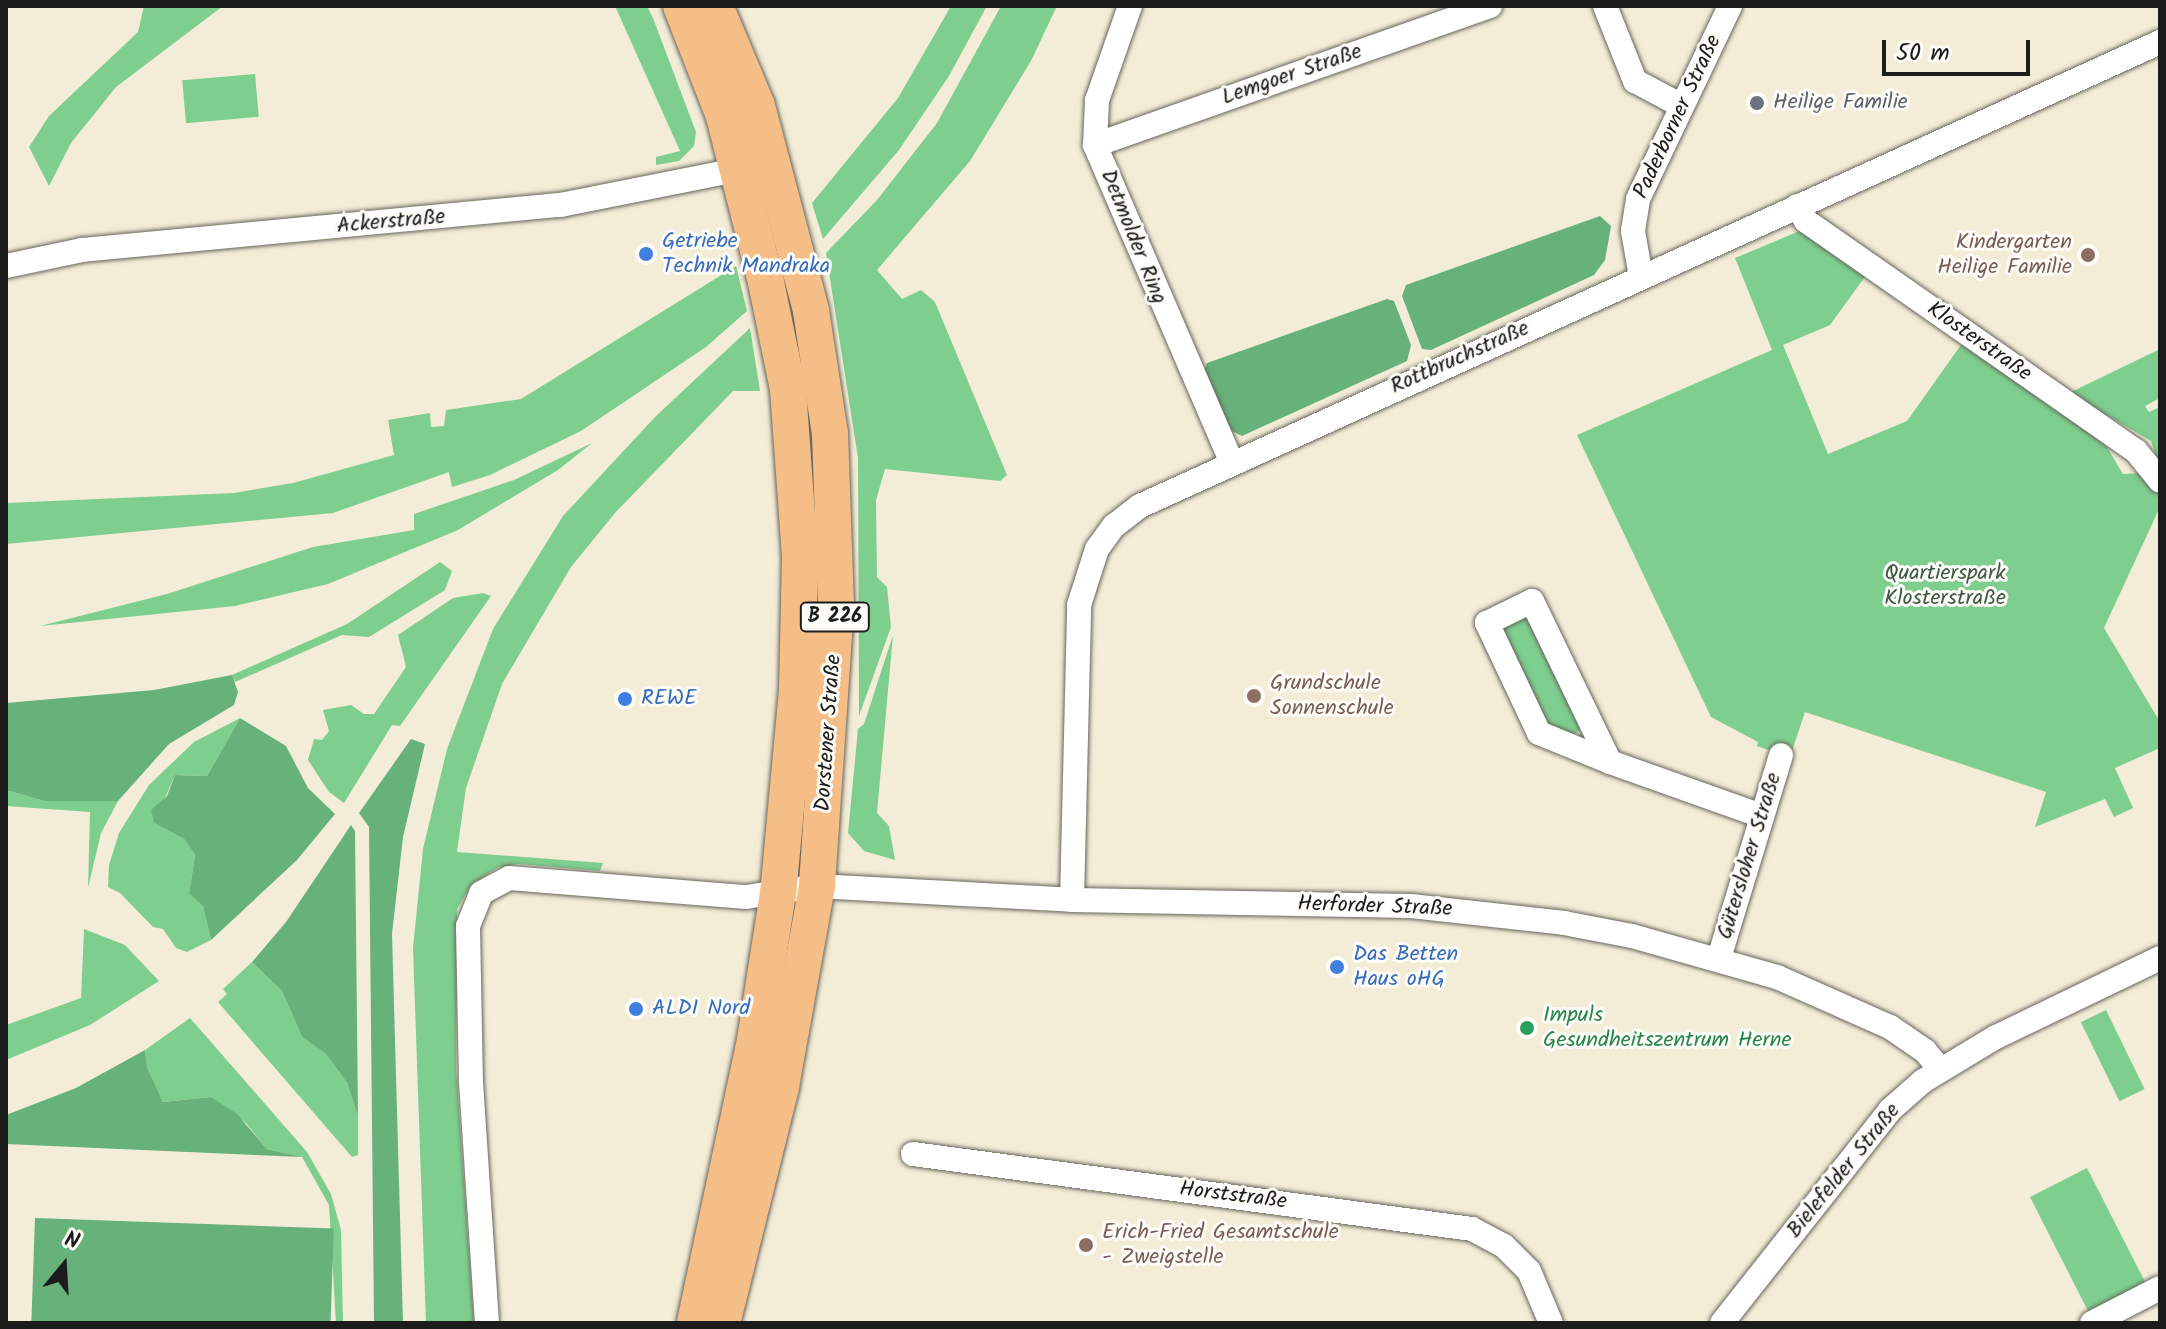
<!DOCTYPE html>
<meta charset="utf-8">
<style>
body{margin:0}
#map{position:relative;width:2166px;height:1329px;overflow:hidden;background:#f3edd7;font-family:Kalam,sans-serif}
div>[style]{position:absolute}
.green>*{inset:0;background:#7ecf8f;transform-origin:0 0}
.forest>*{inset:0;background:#66b27a;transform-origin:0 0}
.roads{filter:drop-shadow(0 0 2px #67655d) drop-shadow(0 0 2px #67655d)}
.street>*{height:24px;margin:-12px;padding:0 12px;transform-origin:12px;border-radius:12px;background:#fff}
.primary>*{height:36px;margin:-18px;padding:0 18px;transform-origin:18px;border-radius:18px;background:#f5be86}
.dots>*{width:22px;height:22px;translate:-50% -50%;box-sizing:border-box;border:4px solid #fdfcf7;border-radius:50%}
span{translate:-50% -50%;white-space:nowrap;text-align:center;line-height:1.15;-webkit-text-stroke:6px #fdfcf7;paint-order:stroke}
.shield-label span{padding:2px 6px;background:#fdfcf7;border:2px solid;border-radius:6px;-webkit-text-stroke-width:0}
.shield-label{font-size:20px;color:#1c1c1c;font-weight:700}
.street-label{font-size:22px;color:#1c1c1c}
.worship-label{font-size:22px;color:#5b616d}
.left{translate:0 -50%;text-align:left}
.shop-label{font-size:22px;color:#366cbe}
.education-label{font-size:22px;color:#785e54}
.right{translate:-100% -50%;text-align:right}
.park-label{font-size:22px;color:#3e5b44}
.leisure-label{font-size:22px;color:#27864d}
.frame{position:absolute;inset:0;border:8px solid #1c1c1c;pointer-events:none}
.north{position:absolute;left:24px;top:1225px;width:80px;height:80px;-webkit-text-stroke:6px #fdfcf7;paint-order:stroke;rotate:18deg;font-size:22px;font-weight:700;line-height:32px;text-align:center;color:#1c1c1c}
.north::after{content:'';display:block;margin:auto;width:28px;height:36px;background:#1c1c1c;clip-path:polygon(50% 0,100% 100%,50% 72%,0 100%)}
.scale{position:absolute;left:1882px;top:40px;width:148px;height:36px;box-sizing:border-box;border:4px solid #1c1c1c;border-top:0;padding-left:10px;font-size:24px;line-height:28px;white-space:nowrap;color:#1c1c1c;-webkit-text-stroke:6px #fdfcf7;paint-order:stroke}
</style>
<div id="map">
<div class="green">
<i style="clip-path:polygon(144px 6px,223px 6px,116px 87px,71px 143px,49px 186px,29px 147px,49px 116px,138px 32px)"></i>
<i style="clip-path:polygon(615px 6px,647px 6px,653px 18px,696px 132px,694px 146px,679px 161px,656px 165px,656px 157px,680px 151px)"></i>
<i style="clip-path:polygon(951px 6px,987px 6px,949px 76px,899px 150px,823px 239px,812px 203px,898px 98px)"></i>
<i style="clip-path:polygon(1001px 6px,1057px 6px,1031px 61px,970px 161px,877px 270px,902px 299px,921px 290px,935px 302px,1007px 475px,1000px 481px,885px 469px,876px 500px,877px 577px,887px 587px,891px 627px,859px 716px,858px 458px,826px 253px,877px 200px,937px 123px)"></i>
<i style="left:255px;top:74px;width:43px;height:73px;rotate:85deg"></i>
<i style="clip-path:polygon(1802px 230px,1867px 274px,1830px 325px,1783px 345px,1828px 454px,1907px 421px,1963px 342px,2104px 442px,2123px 474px,2141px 473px,2160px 491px,2160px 507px,2104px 628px,2160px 722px,2160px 748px,2115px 768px,2133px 808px,2114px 817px,2105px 799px,2035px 827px,2046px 792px,1805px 712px,1790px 757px,1757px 746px,1758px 742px,1711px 717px,1577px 435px,1772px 350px,1735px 258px)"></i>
<i style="clip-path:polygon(736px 266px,747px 311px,706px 347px,581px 431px,490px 475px,452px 487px,449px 472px,333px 513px,6px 544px,6px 503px,234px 493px,293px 483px,394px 455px,388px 420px,430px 413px,431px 427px,444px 426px,446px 410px,521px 399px)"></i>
<i style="clip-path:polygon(750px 328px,760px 391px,733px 391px,615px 513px,571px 567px,502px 684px,466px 788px,457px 852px,603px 863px,600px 871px,518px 864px,497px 868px,472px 884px,457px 909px,456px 1068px,474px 1323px,426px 1323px,413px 948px,423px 849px,447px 749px,493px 629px,563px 516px,655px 417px)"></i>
<i style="clip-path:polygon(2160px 349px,2160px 398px,2145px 406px,2149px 412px,2160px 407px,2160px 470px,2151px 441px,2069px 393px)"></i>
<i style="clip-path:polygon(592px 443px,558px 470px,458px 530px,328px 584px,235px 606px,40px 626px,167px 594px,313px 547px,414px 530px,414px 514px,514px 480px)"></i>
<i style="clip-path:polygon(440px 562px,452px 571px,445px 590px,369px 637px,342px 635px,235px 682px,232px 675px,347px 624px)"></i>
<i style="clip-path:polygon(483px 593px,491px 596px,400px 726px,392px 725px,344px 803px,329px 792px,308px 760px,314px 739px,322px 740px,329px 731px,323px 710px,351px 705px,364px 714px,374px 714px,406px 667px,398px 635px,453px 598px)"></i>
<i style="clip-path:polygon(1529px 616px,1582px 729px,1569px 737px,1551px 734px,1500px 633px,1508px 617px)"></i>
<i style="clip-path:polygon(893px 635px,877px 813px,889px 826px,895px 860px,864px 851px,848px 833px,858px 729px,864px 724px)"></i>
<i style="clip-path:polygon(240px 718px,207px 776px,175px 775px,154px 823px,184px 839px,195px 855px,189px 894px,203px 906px,211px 940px,187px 952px,176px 948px,163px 929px,153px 927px,120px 893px,108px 887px,109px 865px,119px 833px,149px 785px,194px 742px)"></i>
<i style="clip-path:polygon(6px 790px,44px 801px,118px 801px,101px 833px,88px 888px,90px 812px,6px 806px)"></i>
<i style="clip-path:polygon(84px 929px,125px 945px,159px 981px,90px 1025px,6px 1060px,6px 1025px,81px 998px)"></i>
<i style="clip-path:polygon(252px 962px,282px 991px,302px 1037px,326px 1054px,347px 1083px,358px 1116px,358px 1155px,352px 1157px,218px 1002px,227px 994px,223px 989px)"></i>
<i style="left:2106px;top:1010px;width:88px;height:28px;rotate:64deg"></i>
<i style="clip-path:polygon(190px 1018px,307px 1152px,331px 1194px,341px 1230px,343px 1323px,336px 1323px,329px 1205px,302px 1157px,267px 1149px,246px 1123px,211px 1097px,163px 1102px,147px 1067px,145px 1050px)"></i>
<i style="left:2087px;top:1168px;width:131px;height:64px;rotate:63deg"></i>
</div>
<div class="forest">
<i style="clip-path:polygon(1600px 216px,1611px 226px,1605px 260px,1594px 275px,1431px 350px,1422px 349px,1402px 296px,1406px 285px)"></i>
<i style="clip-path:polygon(1387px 299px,1394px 301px,1411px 345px,1407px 361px,1242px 436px,1230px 430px,1204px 371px,1207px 363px)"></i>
<i style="clip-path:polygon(232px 675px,238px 692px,234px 705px,169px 744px,118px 801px,44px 801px,6px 790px,6px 703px,154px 690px)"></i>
<i style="clip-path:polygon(240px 718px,286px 746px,308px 788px,335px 814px,297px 860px,211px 940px,203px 906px,189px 894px,195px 855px,184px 839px,154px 823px,151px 810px,167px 796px,175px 775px,207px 776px)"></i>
<i style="clip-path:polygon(411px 739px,425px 744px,403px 837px,392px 934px,403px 1323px,374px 1323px,369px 827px,359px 813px)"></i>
<i style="clip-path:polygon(351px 825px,355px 831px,358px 1116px,347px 1083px,326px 1054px,302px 1037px,282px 991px,252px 962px,286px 922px)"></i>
<i style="clip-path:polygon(145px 1050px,147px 1067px,163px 1102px,211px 1097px,237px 1114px,267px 1149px,302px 1157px,6px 1144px,6px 1115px,76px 1088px)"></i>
<i style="left:35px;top:1218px;width:299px;height:105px;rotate:2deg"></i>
</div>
<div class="roads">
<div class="street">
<i style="left:1130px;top:6px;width:100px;rotate:109.3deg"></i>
<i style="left:1097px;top:100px;width:45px;rotate:92.5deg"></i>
<i style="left:1095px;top:145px;width:344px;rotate:66.7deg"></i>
<i style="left:1605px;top:6px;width:81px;rotate:68.2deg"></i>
<i style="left:1635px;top:81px;width:53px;rotate:28deg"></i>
<i style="left:1095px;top:145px;width:419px;rotate:-19.4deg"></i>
<i style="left:1797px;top:206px;width:17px;rotate:59deg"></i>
<i style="left:1806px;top:221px;width:402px;rotate:34.9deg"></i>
<i style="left:2136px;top:451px;width:38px;rotate:51deg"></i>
<i style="left:6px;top:266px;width:78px;rotate:-11.9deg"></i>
<i style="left:82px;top:250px;width:481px;rotate:-5.4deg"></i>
<i style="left:561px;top:205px;width:195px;rotate:-11.3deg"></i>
<i style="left:1641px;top:277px;width:47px;rotate:-99.9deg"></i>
<i style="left:1633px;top:231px;width:32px;rotate:-81deg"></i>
<i style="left:1638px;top:199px;width:214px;rotate:-64.5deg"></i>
<i style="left:1610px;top:762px;width:77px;rotate:-157.8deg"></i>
<i style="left:1539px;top:733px;width:122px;rotate:-115.3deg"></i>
<i style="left:1487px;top:623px;width:50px;rotate:-26.1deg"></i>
<i style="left:1532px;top:601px;width:179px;rotate:64.2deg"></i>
<i style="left:1610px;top:762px;width:161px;rotate:19.6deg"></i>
<i style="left:1072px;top:900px;width:295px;rotate:-88.6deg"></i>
<i style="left:1079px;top:605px;width:59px;rotate:-72.2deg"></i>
<i style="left:1097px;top:549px;width:29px;rotate:-54deg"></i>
<i style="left:1114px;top:526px;width:33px;rotate:-38deg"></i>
<i style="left:1140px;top:506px;width:1121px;rotate:-24.46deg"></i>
<i style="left:1719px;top:958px;width:212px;rotate:-73deg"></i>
<i style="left:913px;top:1154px;width:564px;rotate:7.64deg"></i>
<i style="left:1472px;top:1229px;width:36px;rotate:28deg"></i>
<i style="left:1504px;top:1246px;width:35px;rotate:45deg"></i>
<i style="left:1529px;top:1271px;width:56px;rotate:67.1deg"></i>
<i style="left:487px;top:1323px;width:241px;rotate:-93.8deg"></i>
<i style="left:471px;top:1083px;width:157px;rotate:-91.1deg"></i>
<i style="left:468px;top:926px;width:35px;rotate:-68deg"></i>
<i style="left:481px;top:893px;width:32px;rotate:-28deg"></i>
<i style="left:509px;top:878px;width:238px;rotate:4.6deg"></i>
<i style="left:746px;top:897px;width:72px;rotate:-8.8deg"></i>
<i style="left:817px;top:886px;width:255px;rotate:3.1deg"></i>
<i style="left:1072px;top:900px;width:339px;rotate:1deg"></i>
<i style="left:1411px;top:906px;width:154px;rotate:6.3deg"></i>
<i style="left:1564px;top:923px;width:69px;rotate:10.8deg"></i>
<i style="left:1632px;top:936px;width:151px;rotate:15.8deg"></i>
<i style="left:1777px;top:977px;width:124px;rotate:23.9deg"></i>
<i style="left:1890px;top:1027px;width:42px;rotate:34.4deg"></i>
<i style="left:1925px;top:1051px;width:23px;rotate:50deg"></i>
<i style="left:1722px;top:1323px;width:271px;rotate:-51.7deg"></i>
<i style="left:1890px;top:1110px;width:44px;rotate:-41.3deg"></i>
<i style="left:1923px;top:1081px;width:85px;rotate:-31.1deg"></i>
<i style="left:1996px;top:1037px;width:182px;rotate:-25.7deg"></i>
<i style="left:2092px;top:1323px;width:76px;rotate:-27.2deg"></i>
</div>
<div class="primary">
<i style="left:681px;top:6px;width:118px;rotate:68.6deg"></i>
<i style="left:724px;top:116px;width:171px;rotate:75.8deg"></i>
<i style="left:766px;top:282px;width:109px;rotate:78.4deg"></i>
<i style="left:788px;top:389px;width:169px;rotate:85.9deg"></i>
<i style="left:800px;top:558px;width:132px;rotate:91.3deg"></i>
<i style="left:797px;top:690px;width:204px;rotate:95.3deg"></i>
<i style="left:778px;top:893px;width:149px;rotate:98.9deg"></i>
<i style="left:755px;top:1040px;width:289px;rotate:102deg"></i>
<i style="left:715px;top:6px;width:108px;rotate:67.2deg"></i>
<i style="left:757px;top:106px;width:212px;rotate:75.2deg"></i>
<i style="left:811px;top:311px;width:124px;rotate:81.2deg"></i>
<i style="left:830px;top:434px;width:172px;rotate:88deg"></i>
<i style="left:836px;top:606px;width:281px;rotate:93.9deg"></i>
<i style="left:817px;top:886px;width:204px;rotate:100.2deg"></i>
<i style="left:781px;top:1087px;width:243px;rotate:104deg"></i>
</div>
</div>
<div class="dots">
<i style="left:1757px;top:103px;background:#6b7280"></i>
<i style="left:646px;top:254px;background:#3f7fe0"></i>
<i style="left:2088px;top:255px;background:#8d6e63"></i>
<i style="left:1254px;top:696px;background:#8d6e63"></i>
<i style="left:625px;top:699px;background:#3f7fe0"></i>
<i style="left:1337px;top:967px;background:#3f7fe0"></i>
<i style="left:636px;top:1009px;background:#3f7fe0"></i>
<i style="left:1527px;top:1028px;background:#2e9e5b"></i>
<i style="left:1086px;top:1245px;background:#8d6e63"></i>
</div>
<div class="shield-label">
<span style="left:835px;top:617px">B 226</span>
</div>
<div class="street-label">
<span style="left:1292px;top:75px;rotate:-19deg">Lemgoer Straße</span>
<span style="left:1678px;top:117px;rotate:-65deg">Paderborner Straße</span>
<span style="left:391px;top:222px;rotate:-5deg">Ackerstraße</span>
<span style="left:1133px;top:237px;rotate:68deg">Detmolder Ring</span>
<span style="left:1979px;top:342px;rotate:35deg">Klosterstraße</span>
<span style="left:1460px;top:358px;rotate:-24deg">Rottbruchstraße</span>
<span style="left:829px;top:733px;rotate:-86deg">Dorstener Straße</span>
<span style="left:1750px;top:856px;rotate:-73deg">Gütersloher Straße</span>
<span style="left:1375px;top:907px;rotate:2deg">Herforder Straße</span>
<span style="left:1844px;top:1171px;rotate:-51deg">Bielefelder Straße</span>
<span style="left:1233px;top:1196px;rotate:7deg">Horststraße</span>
</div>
<div class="worship-label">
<span class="left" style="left:1773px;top:103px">Heilige Familie</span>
</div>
<div class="shop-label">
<span class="left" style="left:662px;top:254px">Getriebe<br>Technik Mandraka</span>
<span class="left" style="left:641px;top:699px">REWE</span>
<span class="left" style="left:1353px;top:967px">Das Betten<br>Haus oHG</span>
<span class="left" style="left:652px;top:1009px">ALDI Nord</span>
</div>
<div class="education-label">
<span class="right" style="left:2072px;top:255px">Kindergarten<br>Heilige Familie</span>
<span class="left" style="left:1270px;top:696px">Grundschule<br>Sonnenschule</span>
<span class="left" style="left:1102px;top:1245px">Erich-Fried Gesamtschule<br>- Zweigstelle</span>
</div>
<div class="park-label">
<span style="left:1945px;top:586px">Quartierspark<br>Klosterstraße</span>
</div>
<div class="leisure-label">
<span class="left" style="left:1543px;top:1028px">Impuls<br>Gesundheitszentrum Herne</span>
</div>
<div class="frame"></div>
<div class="north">N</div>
<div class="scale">50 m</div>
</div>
